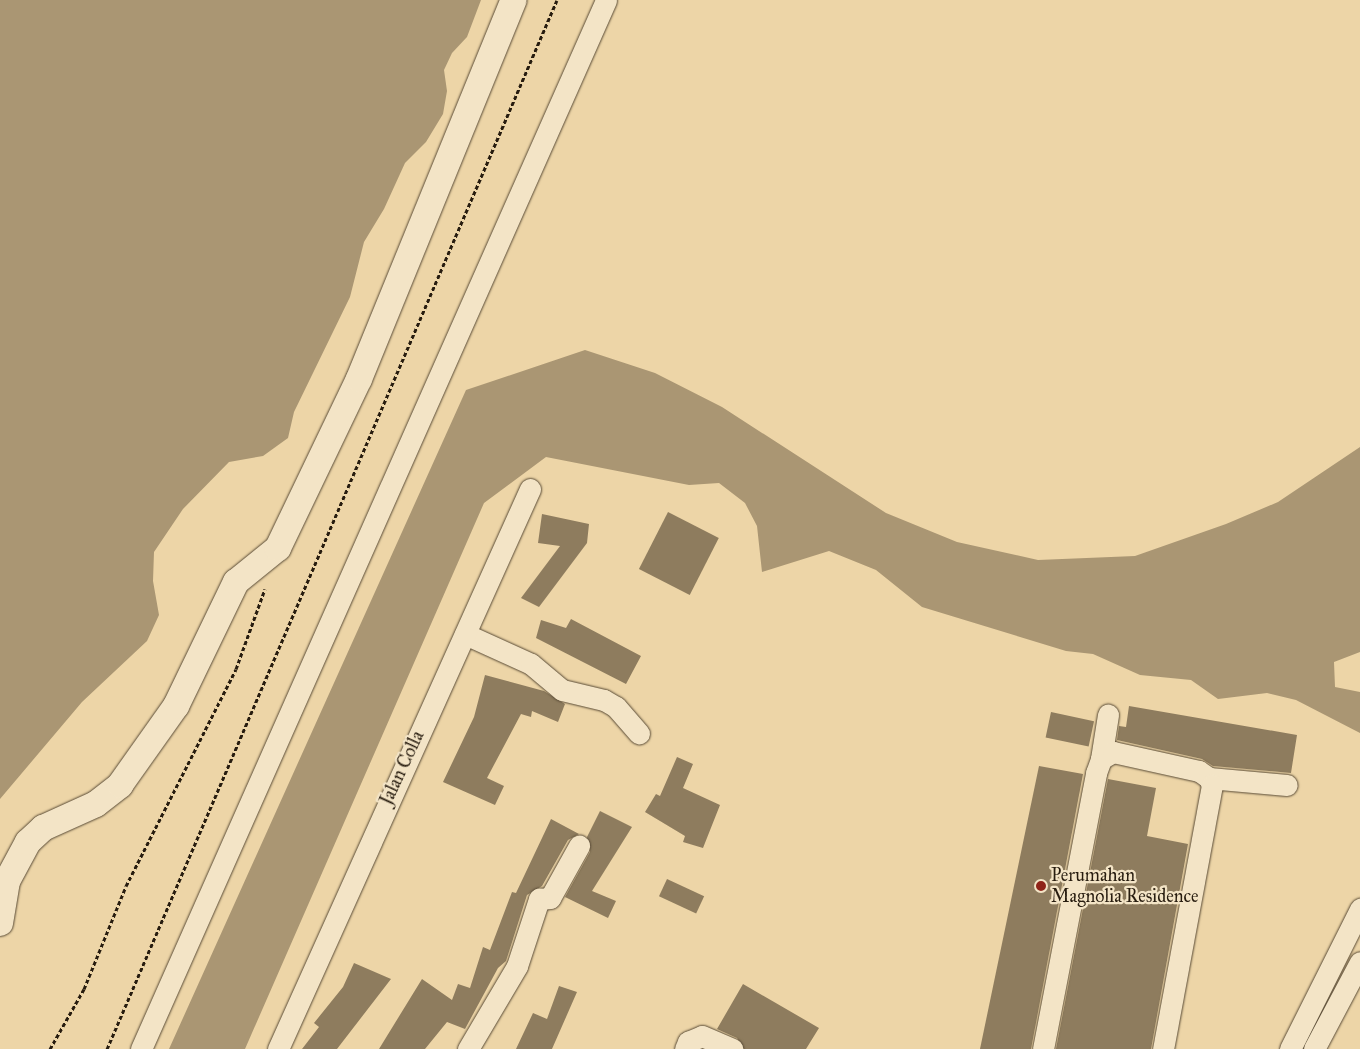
<!DOCTYPE html>
<style>
body{margin:0}
#map{position:relative;width:1360px;height:1049px;overflow:hidden;background:#edd5a7;font-family:"IM FELL Great Primer",serif}
div>[style]{position:absolute}
.water>*{inset:0;background:#aa9673}
.building>*{inset:0;background:#8e7c5e;transform-origin:0 0}
.path>*{height:3px;margin-top:-1.5px;transform-origin:0;background:repeating-linear-gradient(90deg,#271c0f 0 4px,transparent 0 6.5px)}
.roads{filter:drop-shadow(0 0 1px #584a35) drop-shadow(0 0 1px #584a35)}
.minor>*{height:21px;margin:-10.5px;padding:0 10.5px;transform-origin:10.5px;border-radius:10.5px;background:#f3e4c6}
.tertiary>*{height:26px;margin:-13px;padding:0 13px;transform-origin:13px;border-radius:13px;background:#f3e4c6}
.dots>*{width:14px;height:14px;translate:-50% -50%;box-sizing:border-box;border:2px solid #f3e4c6;border-radius:50%}
span{translate:-50% -50%;white-space:nowrap;text-align:center;line-height:1.15;-webkit-text-stroke:4.5px #f3e4c6;paint-order:stroke}
.street-label{font-size:18px;color:#271c0f}
.poi-label{font-size:18px;color:#271c0f}
.left{translate:0 -50%;text-align:left}
</style>
<div id="map">
<div class="water">
<i style="clip-path:polygon(0 0,481px 0,467px 37px,452px 53px,444px 70px,447px 91px,443px 114px,426px 142px,405px 163px,384px 209px,364px 242px,350px 297px,294px 412px,288px 438px,263px 456px,229px 462px,183px 509px,154px 552px,153px 581px,159px 615px,147px 641px,82px 702px,0 799px)"></i>
<i style="clip-path:polygon(585px 350px,655px 373px,722px 407px,886px 513px,957px 542px,1038px 560px,1135px 556px,1226px 524px,1278px 502px,1360px 447px,1360px 652px,1334px 662px,1335px 687px,1360px 692px,1360px 733px,1296px 700px,1267px 693px,1218px 699px,1191px 680px,1140px 675px,1093px 654px,1066px 651px,922px 607px,876px 570px,829px 551px,762px 572px,757px 526px,745px 503px,719px 483px,689px 485px,546px 457px,484px 503px,245px 1049px,169px 1049px,466px 390px)"></i>
</div>
<div class="building">
<i style="left:668px;top:512px;width:57px;height:64px;rotate:27deg"></i>
<i style="clip-path:polygon(542px 514px,589px 524px,587px 543px,539px 607px,521px 598px,560px 546px,538px 543px)"></i>
<i style="clip-path:polygon(571px 619px,641px 656px,626px 684px,536px 638px,541px 620px,566px 628px)"></i>
<i style="clip-path:polygon(485px 675px,544px 691px,565px 704px,558px 722px,532px 711px,531px 717px,521px 714px,487px 778px,504px 786px,495px 805px,443px 782px,474px 717px)"></i>
<i style="clip-path:polygon(1129px 706px,1297px 735px,1291px 773px,1213px 766px,1202px 759px,1117px 740px,1119px 726px,1126px 727px)"></i>
<i style="left:1051px;top:712px;width:44px;height:26px;rotate:12deg"></i>
<i style="clip-path:polygon(677px 757px,693px 764px,683px 788px,720px 805px,703px 848px,683px 842px,685px 836px,645px 812px,656px 794px,660px 796px)"></i>
<i style="clip-path:polygon(1039px 766px,1083px 774px,1031px 1049px,980px 1049px)"></i>
<i style="clip-path:polygon(1108px 779px,1156px 788px,1147px 836px,1188px 844px,1151px 1049px,1056px 1049px)"></i>
<i style="clip-path:polygon(600px 811px,632px 827px,592px 891px,616px 901px,608px 918px,565px 897px,590px 852px,587px 837px)"></i>
<i style="clip-path:polygon(551px 819px,579px 834px,568px 840px,542px 886px,527px 895px,506px 961px,498px 968px,465px 1029px,447px 1022px,425px 1049px,379px 1049px,422px 979px,452px 1000px,458px 984px,470px 988px,483px 947px,490px 950px,512px 892px,516px 893px)"></i>
<i style="left:667px;top:879px;width:41px;height:19px;rotate:25deg"></i>
<i style="clip-path:polygon(354px 963px,391px 979px,337px 1049px,302px 1049px,319px 1027px,314px 1023px,343px 987px)"></i>
<i style="clip-path:polygon(743px 984px,819px 1028px,806px 1049px,744px 1049px,737px 1038px,717px 1029px)"></i>
<i style="clip-path:polygon(559px 986px,577px 992px,552px 1049px,516px 1049px,533px 1013px,547px 1019px)"></i>
</div>
<div class="path">
<i style="left:50px;top:1049px;width:69px;rotate:-60.5deg"></i>
<i style="left:84px;top:989px;width:111px;rotate:-67.8deg"></i>
<i style="left:126px;top:886px;width:243px;rotate:-63.1deg"></i>
<i style="left:236px;top:669px;width:85px;rotate:-70.1deg"></i>
<i style="left:107px;top:1049px;width:1141px;rotate:-66.78deg"></i>
</div>
<div class="roads">
<div class="minor">
<i style="left:465px;top:634px;width:72px;rotate:24.4deg"></i>
<i style="left:531px;top:664px;width:40px;rotate:40deg"></i>
<i style="left:562px;top:690px;width:43px;rotate:13.4deg"></i>
<i style="left:604px;top:700px;width:14px;rotate:30deg"></i>
<i style="left:616px;top:707px;width:35px;rotate:49deg"></i>
<i style="left:1101px;top:759px;width:45px;rotate:-81deg"></i>
<i style="left:1209px;top:778px;width:78px;rotate:5.1deg"></i>
<i style="left:141px;top:1049px;width:1147px;rotate:-66.09deg"></i>
<i style="left:278px;top:1049px;width:614px;rotate:-65.77deg"></i>
<i style="left:468px;top:1049px;width:96px;rotate:-59.4deg"></i>
<i style="left:517px;top:966px;width:71px;rotate:-71.8deg"></i>
<i style="left:539px;top:899px;width:11px;rotate:-5deg"></i>
<i style="left:550px;top:898px;width:60px;rotate:-60.9deg"></i>
<i style="left:685px;top:1049px;width:8px;rotate:-67deg"></i>
<i style="left:688px;top:1042px;width:15px;rotate:-23deg"></i>
<i style="left:702px;top:1036px;width:33px;rotate:23deg"></i>
<i style="left:1043px;top:1049px;width:281px;rotate:-79.1deg"></i>
<i style="left:1096px;top:773px;width:15px;rotate:-70deg"></i>
<i style="left:1101px;top:759px;width:14px;rotate:-30deg"></i>
<i style="left:1113px;top:752px;width:88px;rotate:12.5deg"></i>
<i style="left:1199px;top:771px;width:12px;rotate:35deg"></i>
<i style="left:1209px;top:778px;width:8px;rotate:67deg"></i>
<i style="left:1212px;top:785px;width:269px;rotate:100.5deg"></i>
<i style="left:1290px;top:1049px;width:157px;rotate:-63.4deg"></i>
<i style="left:1314px;top:1049px;width:98px;rotate:-62.1deg"></i>
</div>
<div class="tertiary">
<i style="left:0;top:923px;width:43px;rotate:-80.5deg"></i>
<i style="left:7px;top:881px;width:44px;rotate:-61.7deg"></i>
<i style="left:28px;top:842px;width:21px;rotate:-43deg"></i>
<i style="left:43px;top:828px;width:58px;rotate:-24.4deg"></i>
<i style="left:96px;top:804px;width:31px;rotate:-38deg"></i>
<i style="left:120px;top:785px;width:97px;rotate:-54.7deg"></i>
<i style="left:176px;top:706px;width:138px;rotate:-64.2deg"></i>
<i style="left:236px;top:582px;width:54px;rotate:-39deg"></i>
<i style="left:278px;top:548px;width:187px;rotate:-64.4deg"></i>
<i style="left:359px;top:379px;width:409px;rotate:-67.8deg"></i>
</div>
</div>
<div class="dots">
<i style="left:1041px;top:886px;background:#8f2418"></i>
</div>
<div class="street-label">
<span style="left:402px;top:768px;rotate:-65deg">Jalan Colla</span>
</div>
<div class="poi-label">
<span class="left" style="left:1051px;top:886px">Perumahan<br>Magnolia Residence</span>
</div>
</div>
